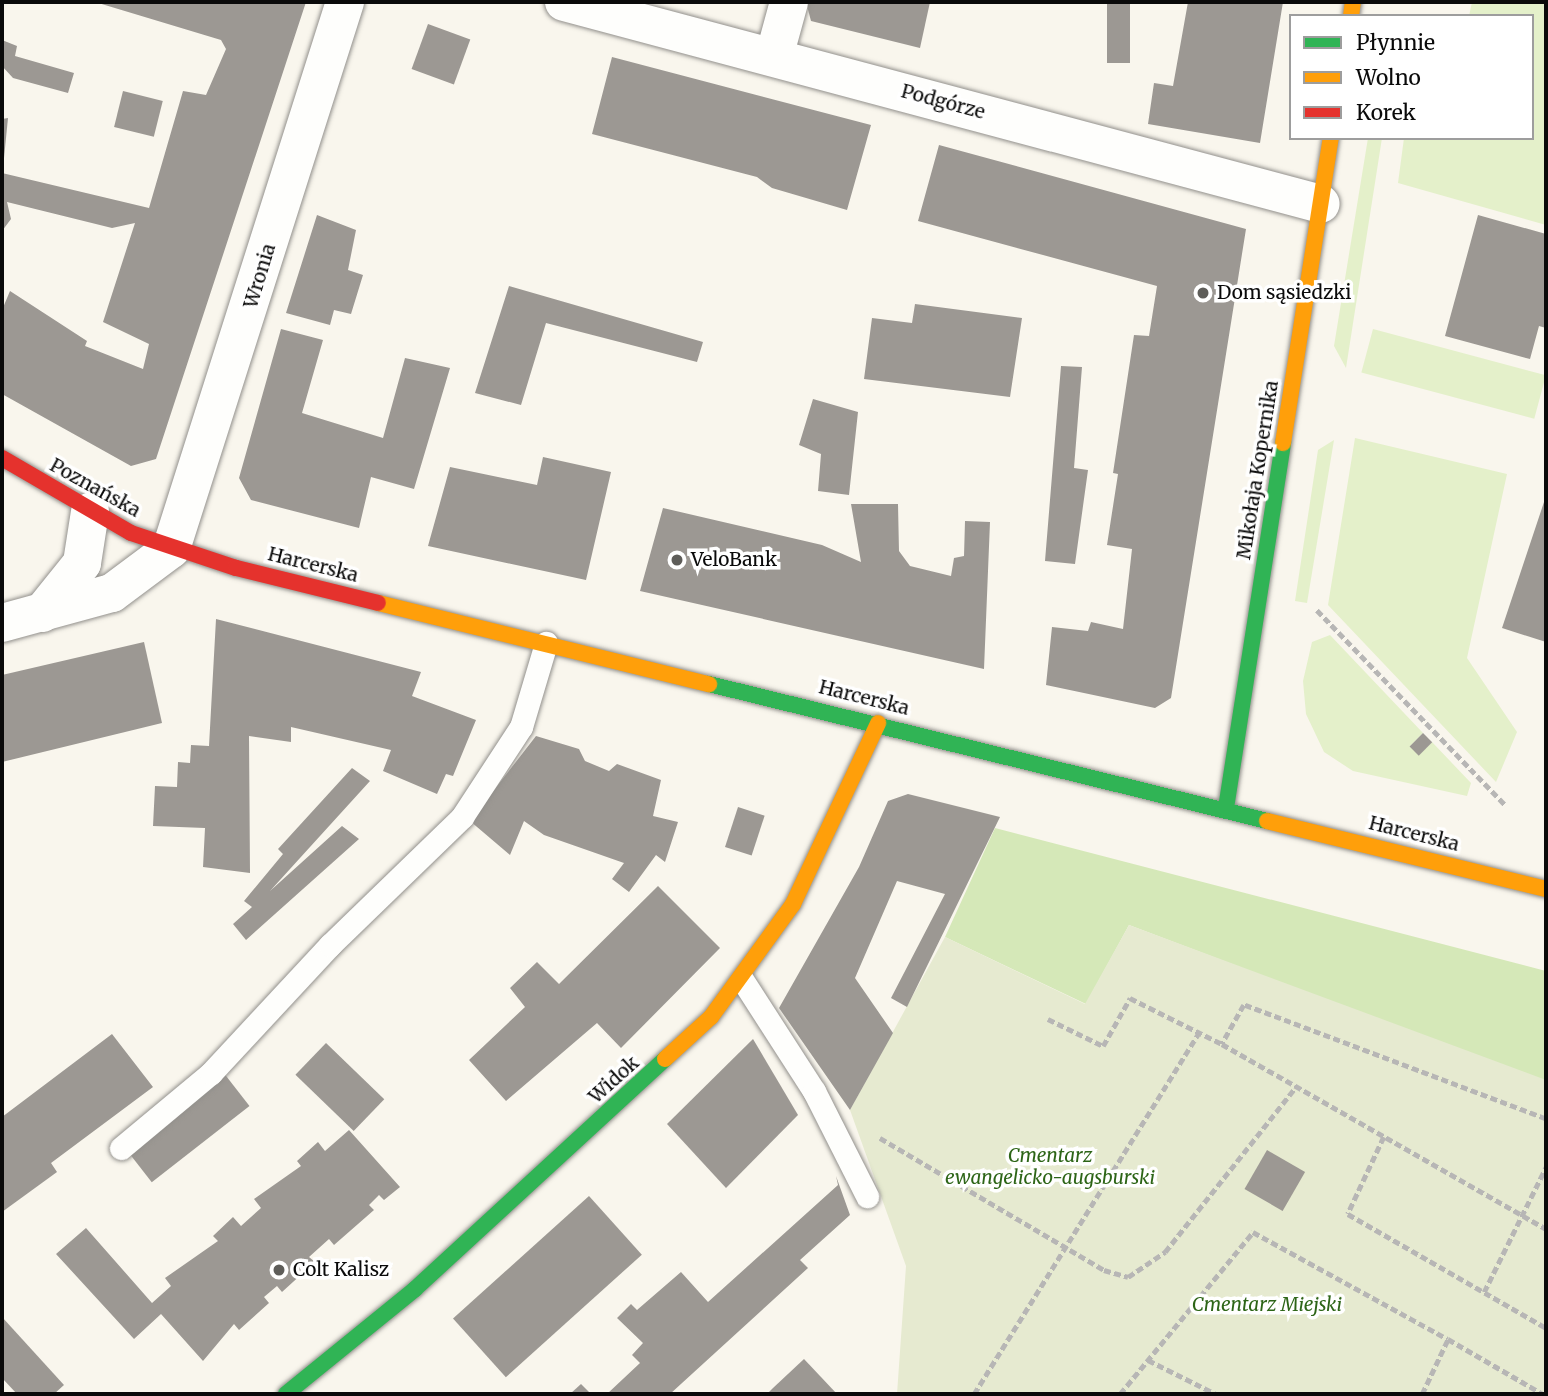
<!DOCTYPE html>
<meta charset="utf-8">
<style>
body{margin:0}
#map{position:relative;width:1548px;height:1396px;overflow:hidden;background:#f9f6ed;font-family:Merriweather,serif}
div>[style]{position:absolute}
.green>*{inset:0;background:#e4f0ca;transform-origin:0 0}
.forest>*{inset:0;background:#d5e8b8}
.cemetery>*{inset:0;background:#e6ead0}
.building>*{inset:0;background:#9c9893;transform-origin:0 0}
.path>*{height:4.5px;margin-top:-2.25px;transform-origin:0;background:repeating-linear-gradient(90deg,#b7b6b5 0 7px,transparent 0 10.5px)}
.roads{filter:drop-shadow(0 0 2px #92908c) drop-shadow(0 0 2px #92908c)}
.lane>*{height:23px;margin:-11.5px;padding:0 11.5px;transform-origin:11.5px;border-radius:11.5px;background:#fefefc}
.street>*{height:38px;margin:-19px;padding:0 19px;transform-origin:19px;border-radius:19px;background:#fefefc}
.fast>*{height:16px;margin:-8px;padding:0 8px;transform-origin:8px;border-radius:8px;background:#30b455}
.slow>*{height:16px;margin:-8px;padding:0 8px;transform-origin:8px;border-radius:8px;background:#ff9f0a}
.jam>*{height:16px;margin:-8px;padding:0 8px;transform-origin:8px;border-radius:8px;background:#e5322d}
.dots>*{width:19px;height:19px;translate:-50% -50%;box-sizing:border-box;border:4px solid #fff;border-radius:50%}
span{translate:-50% -50%;white-space:nowrap;text-align:center;line-height:1.15;-webkit-text-stroke:7px #fff;paint-order:stroke}
.street-label{font-size:19px;color:#0a0a0a}
.poi-label{font-size:19px;color:#0a0a0a}
.left{translate:0 -50%;text-align:left}
.park-label{font-size:19px;color:#2d6517;font-style:italic}
.frame{position:absolute;inset:0;border:4px solid #0a0a0a;pointer-events:none}
.legend{position:absolute;left:1289px;top:14px;width:245px;height:126px;box-sizing:border-box;background:#fff;border:2px solid #9d9d9d;margin:0;padding:9px 12px;list-style:none;font-size:21px;color:#0a0a0a}
.legend li{display:flex;align-items:center;gap:14px;height:35px}
.legend b{width:35px;border:2px solid #9d9d9d}
</style>
<div id="map">
<div class="green">
<i style="clip-path:polygon(1472px 2px,1546px 2px,1546px 225px,1398px 183px,1404px 138px,1532px 138px,1532px 16px,1469px 16px)"></i>
<i style="clip-path:polygon(1368px 138px,1382px 138px,1346px 368px,1334px 346px)"></i>
<i style="left:1373px;top:329px;width:179px;height:45px;rotate:15deg"></i>
<i style="clip-path:polygon(1355px 438px,1507px 474px,1467px 658px,1517px 732px,1496px 782px,1328px 605px)"></i>
<i style="clip-path:polygon(1334px 440px,1307px 603px,1295px 601px,1318px 450px)"></i>
<i style="clip-path:polygon(1330px 635px,1423px 733px,1410px 746px,1419px 755px,1432px 742px,1471px 783px,1467px 796px,1353px 771px,1324px 752px,1306px 714px,1303px 681px,1312px 642px)"></i>
</div>
<div class="forest">
<i style="clip-path:polygon(995px 828px,1546px 971px,1546px 1083px,1129px 925px,1086px 1004px,945px 937px)"></i>
</div>
<div class="cemetery">
<i style="clip-path:polygon(1129px 925px,1546px 1080px,1546px 1394px,897px 1394px,906px 1266px,850px 1110px,945px 937px,1085px 1004px)"></i>
</div>
<div class="building">
<i style="clip-path:polygon(95px 2px,306px 2px,156px 459px,131px 466px,2px 394px,2px 310px,10px 291px,87px 341px,85px 346px,143px 369px,149px 344px,103px 322px,135px 223px,112px 228px,7px 202px,11px 219px,2px 231px,2px 173px,149px 208px,183px 91px,206px 95px,226px 49px,221px 40px)"></i>
<i style="clip-path:polygon(806px 2px,930px 2px,920px 48px,811px 21px)"></i>
<i style="left:1107px;top:2px;width:23px;height:61px"></i>
<i style="clip-path:polygon(1188px 2px,1283px 2px,1260px 143px,1148px 124px,1154px 83px,1173px 86px)"></i>
<i style="left:428px;top:24px;width:45px;height:48px;rotate:20deg"></i>
<i style="clip-path:polygon(2px 40px,17px 46px,15px 56px,74px 73px,68px 93px,13px 78px,2px 66px)"></i>
<i style="clip-path:polygon(612px 57px,871px 125px,847px 210px,772px 188px,757px 177px,592px 134px)"></i>
<i style="left:123px;top:91px;width:41px;height:37px;rotate:14deg"></i>
<i style="clip-path:polygon(8px 118px,4px 158px,2px 157px,2px 119px)"></i>
<i style="clip-path:polygon(939px 145px,1246px 229px,1171px 698px,1155px 708px,1046px 685px,1052px 627px,1088px 631px,1091px 622px,1123px 629px,1132px 549px,1107px 545px,1118px 474px,1113px 473px,1134px 335px,1149px 336px,1157px 286px,918px 221px)"></i>
<i style="clip-path:polygon(317px 215px,356px 230px,348px 270px,363px 275px,351px 314px,334px 310px,330px 325px,286px 313px)"></i>
<i style="clip-path:polygon(1478px 215px,1546px 234px,1546px 328px,1539px 326px,1530px 359px,1445px 336px)"></i>
<i style="clip-path:polygon(509px 286px,703px 342px,697px 362px,546px 323px,521px 405px,475px 393px)"></i>
<i style="clip-path:polygon(915px 304px,1022px 318px,1010px 397px,864px 379px,872px 318px,912px 323px)"></i>
<i style="clip-path:polygon(281px 329px,323px 340px,302px 413px,383px 438px,405px 358px,450px 368px,414px 489px,371px 477px,359px 528px,251px 500px,239px 478px)"></i>
<i style="clip-path:polygon(1061px 366px,1082px 367px,1074px 468px,1088px 470px,1075px 564px,1045px 561px)"></i>
<i style="clip-path:polygon(813px 399px,858px 412px,849px 495px,818px 491px,821px 454px,799px 445px)"></i>
<i style="clip-path:polygon(543px 457px,611px 472px,586px 580px,428px 546px,450px 467px,537px 485px)"></i>
<i style="clip-path:polygon(1546px 496px,1546px 642px,1502px 628px)"></i>
<i style="clip-path:polygon(851px 504px,898px 504px,899px 551px,910px 566px,951px 576px,954px 558px,964px 556px,965px 521px,990px 522px,984px 669px,640px 591px,663px 508px,822px 545px,861px 562px)"></i>
<i style="clip-path:polygon(216px 619px,421px 672px,412px 696px,476px 720px,453px 776px,446px 774px,437px 794px,383px 771px,391px 750px,291px 727px,291px 742px,249px 736px,250px 873px,203px 867px,205px 828px,153px 826px,155px 786px,177px 787px,178px 762px,190px 763px,191px 745px,209px 746px)"></i>
<i style="clip-path:polygon(144px 642px,162px 723px,2px 762px,2px 675px)"></i>
<i style="left:1423px;top:733px;width:13px;height:19px;rotate:45deg"></i>
<i style="clip-path:polygon(536px 736px,579px 749px,585px 761px,609px 771px,617px 764px,661px 780px,653px 816px,678px 822px,665px 862px,656px 855px,629px 892px,612px 879px,624px 863px,544px 835px,524px 821px,510px 855px,470px 821px)"></i>
<i style="clip-path:polygon(352px 768px,370px 781px,270px 891px,342px 826px,359px 839px,246px 940px,233px 924px,252px 907px,244px 901px,283px 854px,278px 849px)"></i>
<i style="clip-path:polygon(908px 794px,1000px 817px,907px 1007px,891px 998px,945px 894px,897px 881px,855px 978px,893px 1033px,850px 1110px,779px 1008px,859px 867px,888px 801px)"></i>
<i style="left:738px;top:807px;width:28px;height:42px;rotate:18deg"></i>
<i style="clip-path:polygon(658px 886px,720px 948px,621px 1048px,597px 1023px,506px 1101px,469px 1060px,525px 1007px,510px 988px,537px 962px,559px 984px)"></i>
<i style="clip-path:polygon(112px 1034px,153px 1087px,51px 1163px,57px 1172px,2px 1212px,2px 1117px)"></i>
<i style="clip-path:polygon(753px 1039px,798px 1115px,726px 1188px,667px 1124px)"></i>
<i style="left:326px;top:1043px;width:81px;height:44px;rotate:44deg"></i>
<i style="left:223px;top:1072px;width:43px;height:124px;rotate:52deg"></i>
<i style="clip-path:polygon(349px 1130px,400px 1187px,384px 1200px,379px 1195px,369px 1205px,374px 1210px,334px 1245px,329px 1239px,309px 1257px,315px 1262px,282px 1292px,277px 1286px,264px 1297px,269px 1303px,239px 1330px,234px 1324px,203px 1361px,161px 1314px,134px 1339px,56px 1254px,86px 1228px,152px 1303px,171px 1286px,165px 1278px,218px 1241px,213px 1236px,233px 1217px,241px 1226px,261px 1208px,254px 1199px,301px 1166px,297px 1161px,318px 1142px,325px 1151px)"></i>
<i style="left:1267px;top:1150px;width:44px;height:45px;rotate:30deg"></i>
<i style="clip-path:polygon(836px 1176px,850px 1215px,800px 1260px,808px 1268px,670px 1394px,607px 1394px,640px 1363px,632px 1355px,643px 1343px,617px 1318px,631px 1304px,637px 1310px,681px 1272px,708px 1302px,838px 1185px)"></i>
<i style="left:589px;top:1196px;width:79px;height:183px;rotate:48deg"></i>
<i style="clip-path:polygon(2px 1317px,64px 1385px,54px 1394px,17px 1394px,2px 1378px)"></i>
<i style="clip-path:polygon(804px 1359px,837px 1394px,767px 1394px,773px 1388px)"></i>
<i style="clip-path:polygon(581px 1384px,591px 1394px,570px 1394px)"></i>
</div>
<div class="path">
<i style="left:1317px;top:610px;width:272px;rotate:46deg"></i>
<i style="left:1048px;top:1019px;width:61px;rotate:26.1deg"></i>
<i style="left:1103px;top:1046px;width:55px;rotate:-60.6deg"></i>
<i style="left:1130px;top:998px;width:103px;rotate:26.6deg"></i>
<i style="left:1546px;top:1119px;width:323px;rotate:-159.3deg"></i>
<i style="left:1244px;top:1005px;width:45px;rotate:119.4deg"></i>
<i style="left:1222px;top:1044px;width:373px;rotate:29.7deg"></i>
<i style="left:1384px;top:1137px;width:85px;rotate:115.1deg"></i>
<i style="left:1348px;top:1214px;width:228px;rotate:29.9deg"></i>
<i style="left:880px;top:1138px;width:260px;rotate:30.5deg"></i>
<i style="left:1104px;top:1270px;width:25px;rotate:16deg"></i>
<i style="left:1128px;top:1277px;width:45px;rotate:-34deg"></i>
<i style="left:1165px;top:1252px;width:211px;rotate:-51.6deg"></i>
<i style="left:1484px;top:1292px;width:140px;rotate:-63.6deg"></i>
<i style="left:1148px;top:1360px;width:76px;rotate:26.6deg"></i>
<i style="left:974px;top:1394px;width:426px;rotate:-58.1deg"></i>
<i style="left:1120px;top:1394px;width:210px;rotate:-50.6deg"></i>
<i style="left:1253px;top:1232px;width:222px;rotate:28.8deg"></i>
<i style="left:1422px;top:1394px;width:61px;rotate:-64.7deg"></i>
<i style="left:1448px;top:1339px;width:110px;rotate:30.1deg"></i>
</div>
<div class="roads">
<div class="lane">
<i style="left:743px;top:981px;width:131px;rotate:57.2deg"></i>
<i style="left:814px;top:1091px;width:118px;rotate:63.2deg"></i>
<i style="left:121px;top:1148px;width:117px;rotate:-39.8deg"></i>
<i style="left:211px;top:1073px;width:175px;rotate:-47.1deg"></i>
<i style="left:330px;top:945px;width:184px;rotate:-44.1deg"></i>
<i style="left:462px;top:817px;width:108px;rotate:-56.8deg"></i>
<i style="left:521px;top:727px;width:88px;rotate:-73.4deg"></i>
</div>
<div class="street">
<i style="left:564px;top:2px;width:783px;rotate:14.94deg"></i>
<i style="left:774px;top:57px;width:57px;rotate:-74.7deg"></i>
<i style="left:42px;top:613px;width:64px;rotate:-51.3deg"></i>
<i style="left:82px;top:563px;width:52px;rotate:-81.1deg"></i>
<i style="left:2px;top:623px;width:114px;rotate:-15.3deg"></i>
<i style="left:112px;top:593px;width:74px;rotate:-36.7deg"></i>
<i style="left:171px;top:549px;width:574px;rotate:-72.35deg"></i>
</div>
<div class="fast">
<i style="left:709px;top:684px;width:575px;rotate:13.79deg"></i>
<i style="left:1226px;top:808px;width:369px;rotate:-81.1deg"></i>
<i style="left:286px;top:1394px;width:166px;rotate:-39.1deg"></i>
<i style="left:415px;top:1289px;width:340px;rotate:-42.6deg"></i>
</div>
<div class="slow">
<i style="left:1351px;top:16px;width:14px;rotate:-82deg"></i>
<i style="left:1283px;top:443px;width:309px;rotate:-81.1deg"></i>
<i style="left:378px;top:603px;width:341px;rotate:13.8deg"></i>
<i style="left:1267px;top:821px;width:287px;rotate:13.7deg"></i>
<i style="left:665px;top:1059px;width:62px;rotate:-42.4deg"></i>
<i style="left:711px;top:1017px;width:140px;rotate:-54deg"></i>
<i style="left:793px;top:904px;width:200px;rotate:-64.8deg"></i>
</div>
<div class="jam">
<i style="left:2px;top:458px;width:149px;rotate:30.2deg"></i>
<i style="left:131px;top:533px;width:111px;rotate:18.4deg"></i>
<i style="left:236px;top:568px;width:146px;rotate:13.8deg"></i>
</div>
</div>
<div class="dots">
<i style="left:1203px;top:293px;background:#5e5d59"></i>
<i style="left:677px;top:560px;background:#5e5d59"></i>
<i style="left:279px;top:1270px;background:#5e5d59"></i>
</div>
<div class="street-label">
<span style="left:943px;top:102px;rotate:15deg">Podgórze</span>
<span style="left:260px;top:276px;rotate:-73deg">Wronia</span>
<span style="left:1258px;top:470px;rotate:-81deg">Mikołaja Kopernika</span>
<span style="left:95px;top:488px;rotate:29deg">Poznańska</span>
<span style="left:313px;top:565px;rotate:14deg">Harcerska</span>
<span style="left:864px;top:698px;rotate:14deg">Harcerska</span>
<span style="left:1414px;top:834px;rotate:14deg">Harcerska</span>
<span style="left:614px;top:1080px;rotate:-42deg">Widok</span>
</div>
<div class="poi-label">
<span class="left" style="left:1217px;top:293px">Dom sąsiedzki</span>
<span class="left" style="left:691px;top:560px">VeloBank</span>
<span class="left" style="left:293px;top:1270px">Colt Kalisz</span>
</div>
<div class="park-label">
<span style="left:1050px;top:1167px">Cmentarz<br>ewangelicko-augsburski</span>
<span style="left:1267px;top:1305px">Cmentarz Miejski</span>
</div>
<div class="frame"></div>
<ul class="legend">
<li><b style="height:9px;background:#30b455"></b>Płynnie</li>
<li><b style="height:9px;background:#ff9f0a"></b>Wolno</li>
<li><b style="height:9px;background:#e5322d"></b>Korek</li>
</ul>
</div>
